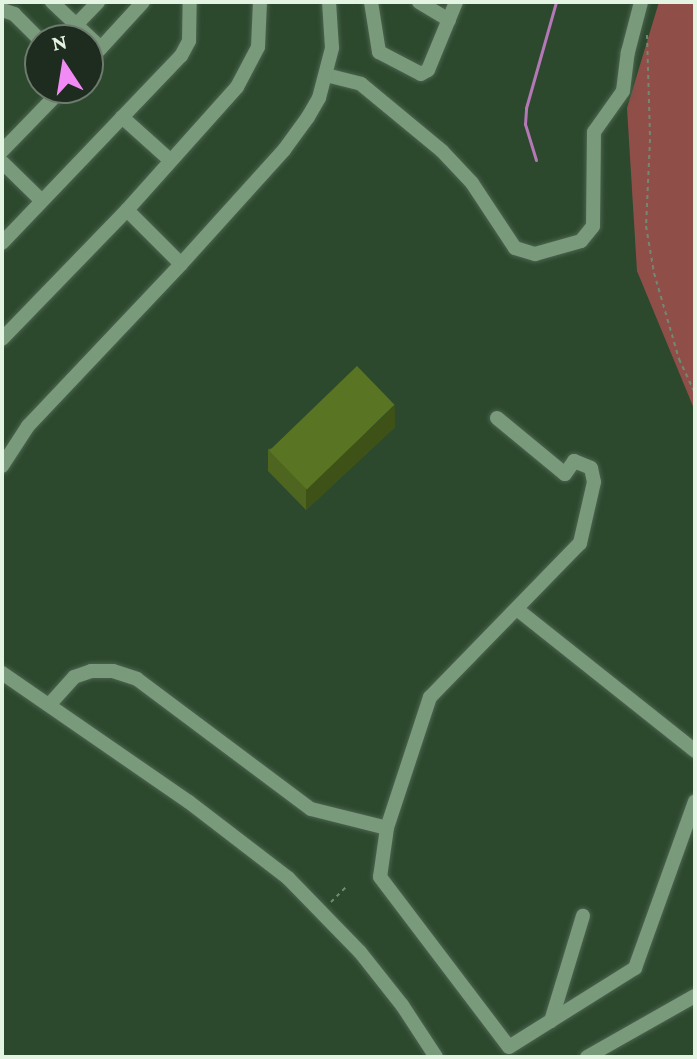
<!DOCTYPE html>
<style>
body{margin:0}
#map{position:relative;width:697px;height:1059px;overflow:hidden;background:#2c492e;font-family:"Crimson Pro",serif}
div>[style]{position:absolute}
.green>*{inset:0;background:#904e48}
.stream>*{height:3px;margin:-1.5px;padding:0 1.5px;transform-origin:1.5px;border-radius:1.5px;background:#b578b6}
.path>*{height:2px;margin-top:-1px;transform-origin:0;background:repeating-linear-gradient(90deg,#718972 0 4px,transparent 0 8px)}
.roads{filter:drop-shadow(0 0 2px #4d654f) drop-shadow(0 0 2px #4d654f)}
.minor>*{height:14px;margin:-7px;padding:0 7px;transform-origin:7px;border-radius:7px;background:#7a9a7c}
.wall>*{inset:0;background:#4d651e}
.shaded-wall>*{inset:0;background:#3e5218}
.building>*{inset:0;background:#597523;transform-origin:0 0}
span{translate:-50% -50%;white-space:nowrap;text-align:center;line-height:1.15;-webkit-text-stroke:8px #1e2b1f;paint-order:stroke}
.frame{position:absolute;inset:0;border:4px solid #e3f4e3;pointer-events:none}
.north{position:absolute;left:24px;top:24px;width:80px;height:80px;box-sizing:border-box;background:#1e2b1f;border:2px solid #6d7b6d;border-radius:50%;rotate:348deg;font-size:22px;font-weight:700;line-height:32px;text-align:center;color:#e3f4e3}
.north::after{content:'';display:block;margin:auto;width:28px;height:36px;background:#f18af4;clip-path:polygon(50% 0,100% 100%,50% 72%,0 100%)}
</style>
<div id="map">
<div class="green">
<i style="clip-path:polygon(659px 2px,695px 2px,695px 411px,637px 271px,627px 108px)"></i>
</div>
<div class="stream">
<i style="left:536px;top:160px;width:38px;rotate:-107deg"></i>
<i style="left:525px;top:124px;width:16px;rotate:-86deg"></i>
<i style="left:526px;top:108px;width:110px;rotate:-74.2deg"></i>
</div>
<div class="path">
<i style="left:647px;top:35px;width:104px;rotate:88.3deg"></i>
<i style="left:650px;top:139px;width:87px;rotate:92.6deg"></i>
<i style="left:646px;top:226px;width:48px;rotate:80.3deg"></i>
<i style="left:654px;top:273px;width:90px;rotate:73.8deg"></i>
<i style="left:679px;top:359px;width:38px;rotate:65deg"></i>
<i style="left:331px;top:902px;width:23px;rotate:-45deg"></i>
</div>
<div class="roads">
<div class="minor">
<i style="left:52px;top:2px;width:67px;rotate:43.2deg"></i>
<i style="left:371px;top:2px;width:51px;rotate:80.9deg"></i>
<i style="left:379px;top:52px;width:47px;rotate:27.6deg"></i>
<i style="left:421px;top:74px;width:8px;rotate:-30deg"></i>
<i style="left:428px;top:70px;width:74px;rotate:-67.6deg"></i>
<i style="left:419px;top:2px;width:35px;rotate:31deg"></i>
<i style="left:2px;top:10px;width:13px;rotate:18deg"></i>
<i style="left:14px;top:14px;width:37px;rotate:45deg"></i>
<i style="left:76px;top:25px;width:32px;rotate:-46deg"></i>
<i style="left:88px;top:62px;width:81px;rotate:-47.5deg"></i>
<i style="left:326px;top:75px;width:36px;rotate:14deg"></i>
<i style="left:361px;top:84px;width:105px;rotate:39.6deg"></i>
<i style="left:442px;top:151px;width:44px;rotate:46.8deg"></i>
<i style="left:472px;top:183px;width:78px;rotate:56.5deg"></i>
<i style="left:515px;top:248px;width:21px;rotate:17deg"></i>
<i style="left:535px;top:254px;width:48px;rotate:-15.8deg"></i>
<i style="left:581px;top:241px;width:19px;rotate:-51deg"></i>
<i style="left:593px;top:226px;width:94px;rotate:-89.4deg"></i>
<i style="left:594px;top:132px;width:50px;rotate:-54.7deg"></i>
<i style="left:623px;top:91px;width:39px;rotate:-83deg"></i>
<i style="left:628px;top:52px;width:52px;rotate:-75.4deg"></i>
<i style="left:122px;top:117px;width:64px;rotate:41.9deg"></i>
<i style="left:2px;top:151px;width:88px;rotate:-45.9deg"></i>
<i style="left:2px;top:162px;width:54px;rotate:44.3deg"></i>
<i style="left:127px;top:210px;width:76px;rotate:45deg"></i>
<i style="left:2px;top:243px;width:259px;rotate:-46.3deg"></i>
<i style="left:181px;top:56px;width:17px;rotate:-62deg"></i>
<i style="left:189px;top:41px;width:39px;rotate:-89deg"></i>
<i style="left:2px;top:339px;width:180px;rotate:-45.9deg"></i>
<i style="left:127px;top:210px;width:165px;rotate:-48.2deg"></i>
<i style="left:237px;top:87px;width:45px;rotate:-62.3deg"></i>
<i style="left:258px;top:47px;width:45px;rotate:-87.5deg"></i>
<i style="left:497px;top:418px;width:88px;rotate:39.5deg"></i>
<i style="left:565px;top:474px;width:16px;rotate:-55deg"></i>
<i style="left:574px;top:461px;width:18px;rotate:22deg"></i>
<i style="left:591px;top:468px;width:14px;rotate:78deg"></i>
<i style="left:594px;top:482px;width:63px;rotate:102.9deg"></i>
<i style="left:580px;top:543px;width:215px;rotate:134.2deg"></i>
<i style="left:430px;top:697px;width:138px;rotate:108.2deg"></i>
<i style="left:387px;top:828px;width:49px;rotate:98.1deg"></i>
<i style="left:380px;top:877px;width:213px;rotate:52.8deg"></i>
<i style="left:509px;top:1047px;width:149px;rotate:-32.1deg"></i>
<i style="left:635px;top:968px;width:177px;rotate:-70.2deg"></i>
<i style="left:2px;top:466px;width:48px;rotate:-57deg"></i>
<i style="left:28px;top:426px;width:223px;rotate:-46.6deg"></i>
<i style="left:181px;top:264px;width:154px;rotate:-47.9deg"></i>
<i style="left:284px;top:150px;width:41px;rotate:-54deg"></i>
<i style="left:308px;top:117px;width:22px;rotate:-60deg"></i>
<i style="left:319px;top:98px;width:52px;rotate:-75.4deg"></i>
<i style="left:332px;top:48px;width:46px;rotate:-93.7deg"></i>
<i style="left:518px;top:610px;width:226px;rotate:38.5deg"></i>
<i style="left:2px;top:673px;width:227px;rotate:34.6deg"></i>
<i style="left:189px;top:802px;width:125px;rotate:37.5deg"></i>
<i style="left:288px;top:878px;width:103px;rotate:45.8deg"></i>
<i style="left:360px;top:952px;width:68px;rotate:51.6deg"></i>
<i style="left:402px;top:1005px;width:62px;rotate:56.8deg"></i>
<i style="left:49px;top:705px;width:38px;rotate:-48deg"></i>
<i style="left:74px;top:677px;width:18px;rotate:-19deg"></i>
<i style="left:91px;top:671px;width:22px"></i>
<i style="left:113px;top:671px;width:25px;rotate:18deg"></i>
<i style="left:137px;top:679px;width:217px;rotate:36.8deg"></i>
<i style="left:311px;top:809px;width:78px;rotate:14deg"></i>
<i style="left:551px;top:1021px;width:110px;rotate:-73.1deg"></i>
<i style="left:587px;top:1057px;width:124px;rotate:-29.5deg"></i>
</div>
</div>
<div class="wall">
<i style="clip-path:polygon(395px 427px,306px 510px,268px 471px,268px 449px)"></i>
</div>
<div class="shaded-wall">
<i style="clip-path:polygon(395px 405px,395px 427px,306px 510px,306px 489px)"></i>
</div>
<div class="building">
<i style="left:357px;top:366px;width:54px;height:122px;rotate:46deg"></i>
</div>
<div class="frame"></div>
<div class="north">N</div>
</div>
